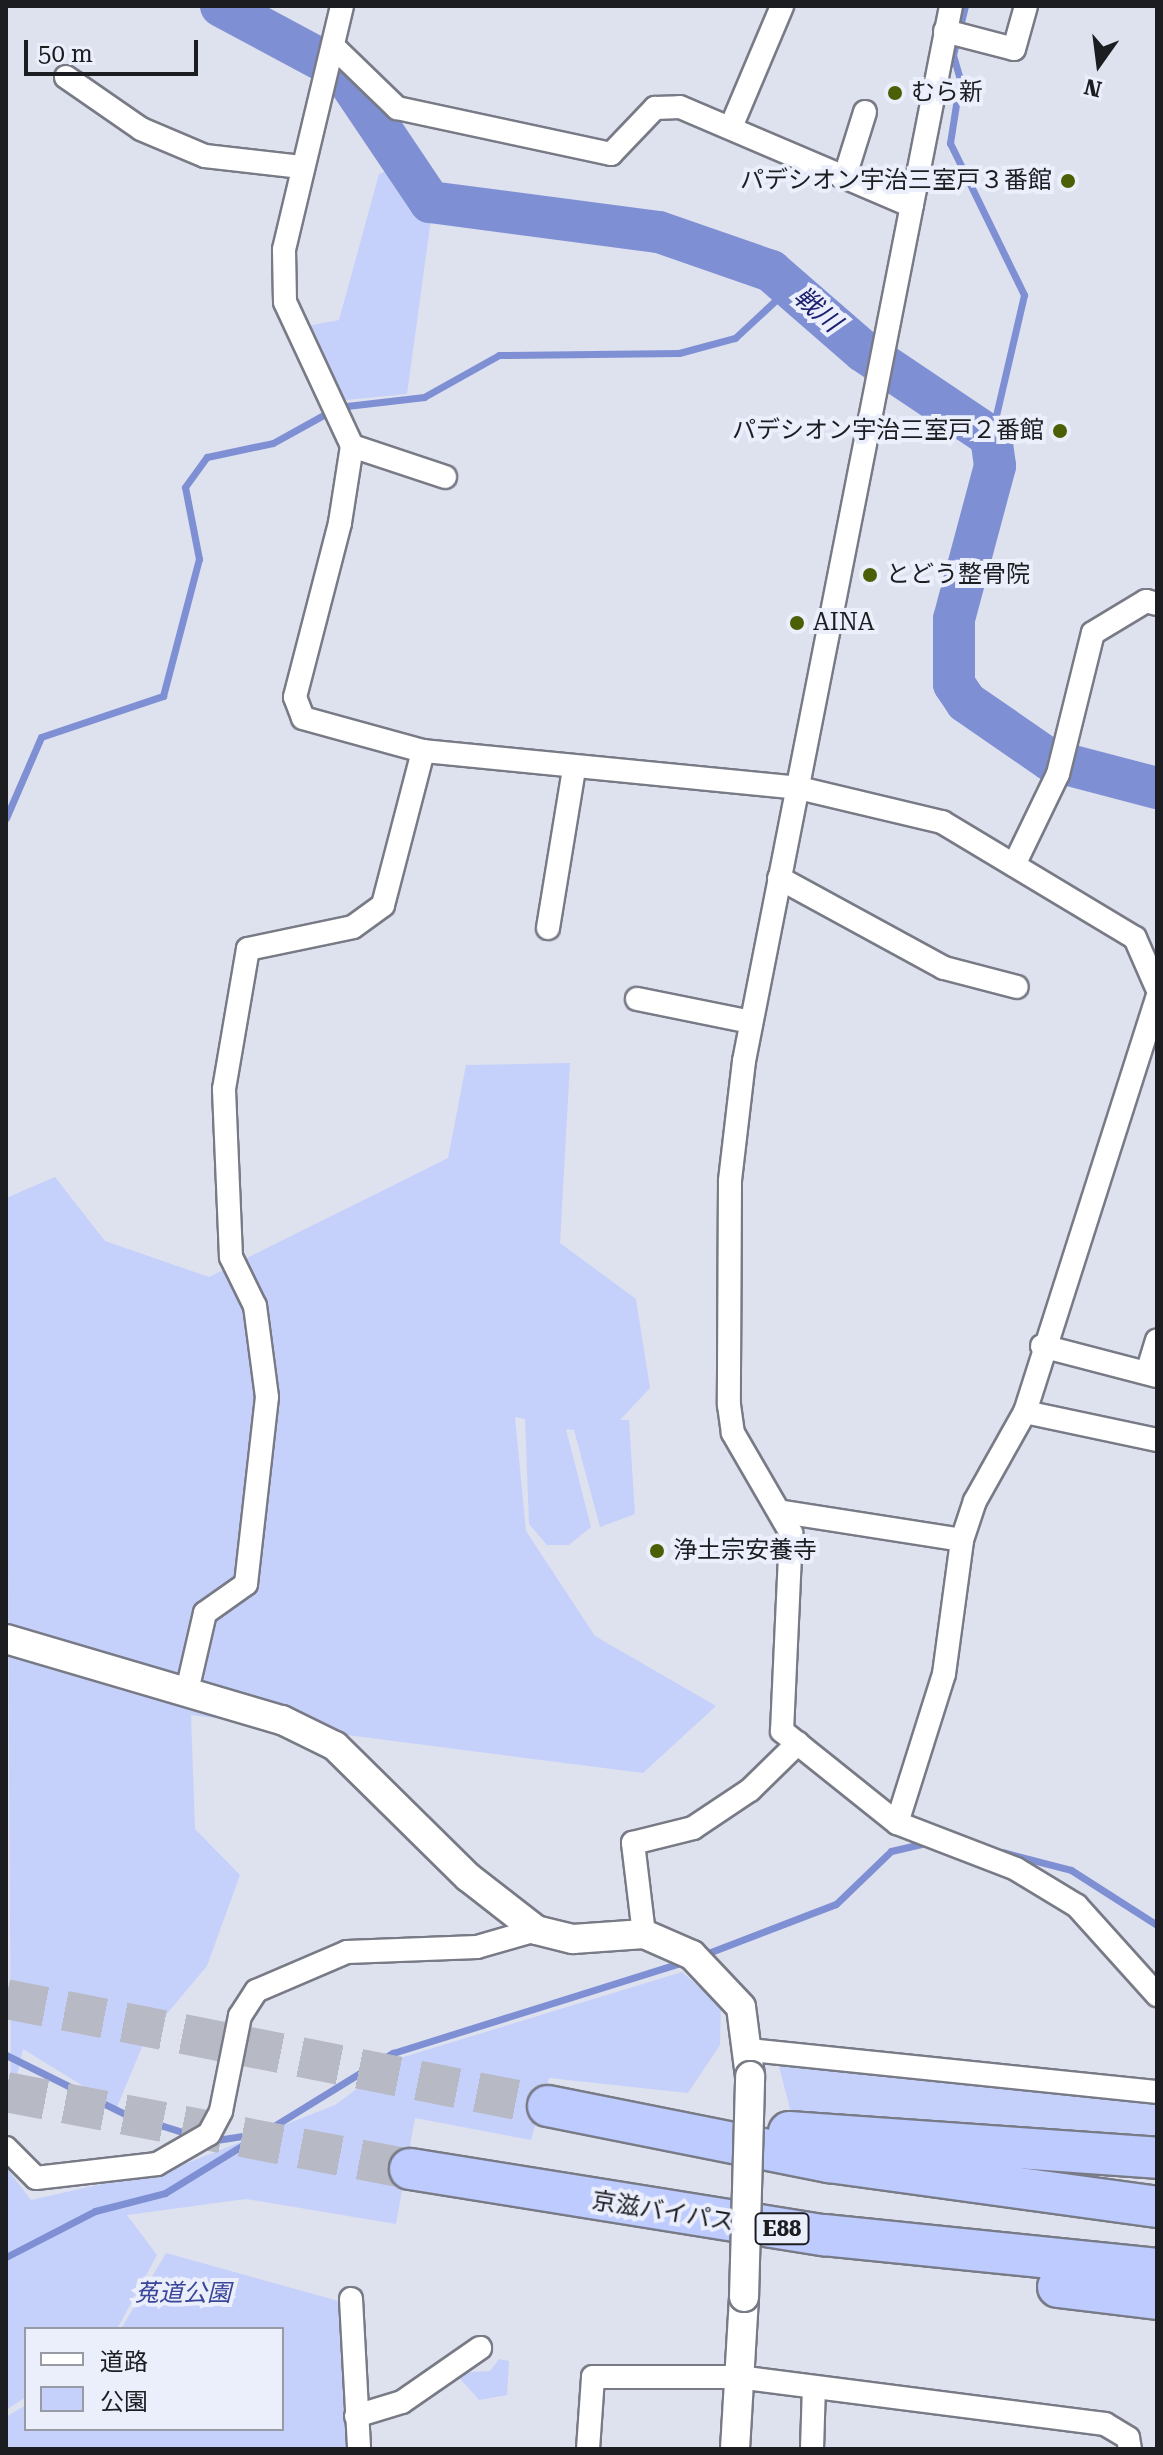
<!DOCTYPE html>
<meta charset="utf-8">
<style>
body{margin:0}
#map{position:relative;width:1163px;height:2455px;overflow:hidden;background:#dee1ee;font-family:"Roboto Serif","Noto Sans JP",serif}
div>[style]{position:absolute}
.green>*{inset:0;background:#c6d1fb}
.stream>*{height:7px;margin:-3.5px;padding:0 3.5px;transform-origin:3.5px;border-radius:3.5px;background:#7e8fd4}
.river>*{height:42px;margin:-21px;padding:0 21px;transform-origin:21px;border-radius:21px;background:#7e8fd4}
.motorway-tunnel>*{height:40px;margin-top:-20px;transform-origin:0;background:repeating-linear-gradient(90deg,#b7bac5 0 40px,transparent 0 60px)}
.roads{filter:drop-shadow(2px 0 #787b86) drop-shadow(-2px 0 #787b86) drop-shadow(0 2px #787b86) drop-shadow(0 -2px #787b86)}
.minor>*{height:22px;margin:-11px;padding:0 11px;transform-origin:11px;border-radius:11px;background:#fff}
.tertiary>*{height:28px;margin:-14px;padding:0 14px;transform-origin:14px;border-radius:14px;background:#fff}
.motorway>*{height:40px;margin:-20px;padding:0 20px;transform-origin:20px;border-radius:20px;background:#bdcbff}
.bridges{filter:drop-shadow(2px 0 #787b86) drop-shadow(-2px 0 #787b86) drop-shadow(0 2px #787b86) drop-shadow(0 -2px #787b86)}
.tertiary-bridge>*{height:28px;margin:-14px;padding:0 14px;transform-origin:14px;border-radius:14px;background:#fff}
.dots>*{width:22px;height:22px;translate:-50% -50%;box-sizing:border-box;border:4px solid #ebeefb;border-radius:50%}
span{translate:-50% -50%;white-space:nowrap;text-align:center;line-height:1.15;-webkit-text-stroke:8px #ebeefb;paint-order:stroke}
.shield-label span{padding:2px 6px;background:#ebeefb;border:2px solid;border-radius:6px;-webkit-text-stroke-width:0}
.shield-label{font-size:22px;color:#1b1d21;font-weight:700}
.poi-label{font-size:24px;color:#1b1d21}
.left{translate:0 -50%;text-align:left}
.right{translate:-100% -50%;text-align:right}
.street-label{font-size:24px;color:#1b1d21}
.park-label{font-size:24px;color:#3a4699;font-style:italic}
.water-label{font-size:26px;color:#1d2070;font-style:italic}
.frame{position:absolute;inset:0;border:8px solid #1b1d21;pointer-events:none}
.legend{position:absolute;left:24px;top:2327px;width:260px;height:104px;box-sizing:border-box;background:#ebeefb;border:2px solid #989aa4;margin:0;padding:10px 14px;list-style:none;font-size:24px;color:#1b1d21}
.legend li{display:flex;align-items:center;gap:16px;height:40px}
.legend b{width:40px;border:2px solid #989aa4}
.north{position:absolute;left:1059px;top:24px;width:80px;height:80px;-webkit-text-stroke:6px #ebeefb;paint-order:stroke;rotate:194deg;font-size:22px;font-weight:700;line-height:32px;text-align:center;color:#1b1d21}
.north::after{content:'';display:block;margin:auto;width:28px;height:36px;background:#1b1d21;clip-path:polygon(50% 0,100% 100%,50% 72%,0 100%)}
.scale{position:absolute;left:24px;top:40px;width:174px;height:36px;box-sizing:border-box;border:4px solid #1b1d21;border-top:0;padding-left:10px;font-size:24px;line-height:28px;white-space:nowrap;color:#1b1d21;-webkit-text-stroke:6px #ebeefb;paint-order:stroke}
</style>
<div id="map">
<div class="green">
<div style="clip-path:polygon(396px 167px,432px 212px,407px 394px,336px 401px,302px 327px,339px 320px,379px 174px)"></div>
<div style="clip-path:polygon(570px 1063px,560px 1243px,636px 1299px,650px 1388px,620px 1420px,629px 1420px,635px 1514px,600px 1527px,574px 1430px,566px 1429px,591px 1527px,569px 1545px,547px 1545px,529px 1524px,525px 1419px,515px 1417px,526px 1531px,595px 1636px,716px 1706px,643px 1773px,191px 1715px,195px 1829px,240px 1875px,207px 1966px,145px 2040px,117px 2107px,23px 2049px,11px 2102px,6px 1198px,55px 1177px,105px 1241px,209px 1277px,448px 1158px,466px 1065px)"></div>
<div style="clip-path:polygon(682px 1972px,721px 2006px,720px 2045px,688px 2093px,549px 2078px,531px 2140px,415px 2118px,396px 2224px,246px 2199px,127px 2215px,157px 2255px,117px 2329px,26px 2329px,26px 2397px,6px 2410px,6px 2167px,31px 2200px,177px 2167px,335px 2105px,397px 2059px)"></div>
<div style="clip-path:polygon(778px 2062px,1157px 2101px,1157px 2152px,793px 2121px)"></div>
<div style="clip-path:polygon(166px 2253px,342px 2302px,346px 2449px,6px 2449px,6px 2417px,26px 2405px,26px 2429px,282px 2429px,282px 2329px,121px 2329px)"></div>
<div style="clip-path:polygon(499px 2359px,509px 2361px,507px 2395px,479px 2400px,455px 2373px,490px 2371px)"></div>
</div>
<div class="stream">
<div style="left:965px;top:6px;width:50px;rotate:103.8deg"></div>
<div style="left:953px;top:55px;width:25px;rotate:74deg"></div>
<div style="left:960px;top:79px;width:65px;rotate:98.9deg"></div>
<div style="left:950px;top:143px;width:169px;rotate:64deg"></div>
<div style="left:1024px;top:295px;width:146px;rotate:103.1deg"></div>
<div style="left:6px;top:818px;width:88px;rotate:-66.6deg"></div>
<div style="left:41px;top:737px;width:129px;rotate:-18.6deg"></div>
<div style="left:163px;top:696px;width:142px;rotate:-75.3deg"></div>
<div style="left:199px;top:559px;width:73px;rotate:-101deg"></div>
<div style="left:185px;top:487px;width:37px;rotate:-54deg"></div>
<div style="left:207px;top:457px;width:67px;rotate:-12deg"></div>
<div style="left:273px;top:443px;width:74px;rotate:-29deg"></div>
<div style="left:338px;top:407px;width:87px;rotate:-6.6deg"></div>
<div style="left:424px;top:397px;width:86px;rotate:-29.2deg"></div>
<div style="left:499px;top:355px;width:180px;rotate:-0.6deg"></div>
<div style="left:679px;top:353px;width:58px;rotate:-15deg"></div>
<div style="left:735px;top:338px;width:76px;rotate:-42.9deg"></div>
<div style="left:1002px;top:1852px;width:71px;rotate:14.6deg"></div>
<div style="left:1071px;top:1870px;width:102px;rotate:32.6deg"></div>
<div style="left:703px;top:1955px;width:142px;rotate:-21deg"></div>
<div style="left:836px;top:1904px;width:76px;rotate:-43.9deg"></div>
<div style="left:891px;top:1851px;width:40px;rotate:-13deg"></div>
<div style="left:6px;top:2055px;width:133px;rotate:26.4deg"></div>
<div style="left:125px;top:2114px;width:73px;rotate:17.4deg"></div>
<div style="left:210px;top:2141px;width:60px;rotate:-8.7deg"></div>
<div style="left:6px;top:2257px;width:100px;rotate:-27.3deg"></div>
<div style="left:95px;top:2211px;width:72px;rotate:-14.4deg"></div>
<div style="left:165px;top:2193px;width:268px;rotate:-31.6deg"></div>
<div style="left:393px;top:2053px;width:304px;rotate:-17.4deg"></div>
</div>
<div class="river">
<div style="left:221px;top:6px;width:137px;rotate:28.2deg"></div>
<div style="left:342px;top:71px;width:158px;rotate:56.1deg"></div>
<div style="left:430px;top:202px;width:231px;rotate:7.5deg"></div>
<div style="left:659px;top:232px;width:119px;rotate:19.2deg"></div>
<div style="left:771px;top:271px;width:122px;rotate:41deg"></div>
<div style="left:863px;top:351px;width:154px;rotate:33.9deg"></div>
<div style="left:991px;top:437px;width:29px;rotate:82deg"></div>
<div style="left:995px;top:466px;width:158px;rotate:105deg"></div>
<div style="left:954px;top:619px;width:65px;rotate:90deg"></div>
<div style="left:954px;top:684px;width:22px;rotate:56deg"></div>
<div style="left:966px;top:702px;width:102px;rotate:34.6deg"></div>
<div style="left:1050px;top:760px;width:111px;rotate:14.7deg"></div>
</div>
<div class="motorway-tunnel">
<div style="left:6px;top:1999px;width:552px;rotate:11.17deg"></div>
<div style="left:6px;top:2092px;width:411px;rotate:10.8deg"></div>
</div>
<div class="roads">
<div class="minor">
<div style="left:342px;top:6px;width:251px;rotate:103.4deg"></div>
<div style="left:284px;top:250px;width:52px;rotate:88.9deg"></div>
<div style="left:285px;top:302px;width:159px;rotate:65deg"></div>
<div style="left:352px;top:446px;width:78px;rotate:98.9deg"></div>
<div style="left:340px;top:523px;width:180px;rotate:104.5deg"></div>
<div style="left:295px;top:697px;width:22px;rotate:69deg"></div>
<div style="left:303px;top:718px;width:124px;rotate:15.4deg"></div>
<div style="left:423px;top:751px;width:378px;rotate:5.6deg"></div>
<div style="left:799px;top:788px;width:147px;rotate:13.4deg"></div>
<div style="left:942px;top:822px;width:225px;rotate:31deg"></div>
<div style="left:1135px;top:938px;width:55px;rotate:66.3deg"></div>
<div style="left:951px;top:6px;width:1075px;rotate:101.1deg"></div>
<div style="left:744px;top:1061px;width:121px;rotate:96.7deg"></div>
<div style="left:730px;top:1181px;width:224px;rotate:90.3deg"></div>
<div style="left:729px;top:1405px;width:28px;rotate:82deg"></div>
<div style="left:733px;top:1433px;width:116px;rotate:59.9deg"></div>
<div style="left:791px;top:1533px;width:198px;rotate:92.6deg"></div>
<div style="left:782px;top:1731px;width:147px;rotate:38.7deg"></div>
<div style="left:897px;top:1823px;width:128px;rotate:21.1deg"></div>
<div style="left:1016px;top:1869px;width:71px;rotate:31.2deg"></div>
<div style="left:1077px;top:1906px;width:120px;rotate:48deg"></div>
<div style="left:945px;top:31px;width:71px;rotate:14.6deg"></div>
<div style="left:1014px;top:49px;width:45px;rotate:-74.4deg"></div>
<div style="left:334px;top:47px;width:88px;rotate:44.1deg"></div>
<div style="left:397px;top:108px;width:219px;rotate:12.1deg"></div>
<div style="left:611px;top:154px;width:64px;rotate:-46.3deg"></div>
<div style="left:655px;top:108px;width:25px;rotate:-2deg"></div>
<div style="left:680px;top:107px;width:252px;rotate:23.1deg"></div>
<div style="left:66px;top:77px;width:91px;rotate:34.7deg"></div>
<div style="left:141px;top:129px;width:69px;rotate:22.9deg"></div>
<div style="left:205px;top:156px;width:97px;rotate:6.5deg"></div>
<div style="left:731px;top:127px;width:131px;rotate:-67.1deg"></div>
<div style="left:845px;top:176px;width:67px;rotate:-72.6deg"></div>
<div style="left:352px;top:446px;width:98px;rotate:18.4deg"></div>
<div style="left:1014px;top:865px;width:101px;rotate:-64.2deg"></div>
<div style="left:1058px;top:774px;width:145px;rotate:-76.1deg"></div>
<div style="left:1093px;top:633px;width:62px;rotate:-31.1deg"></div>
<div style="left:1146px;top:601px;width:11px;rotate:15deg"></div>
<div style="left:779px;top:878px;width:188px;rotate:28.6deg"></div>
<div style="left:944px;top:968px;width:75px;rotate:14.6deg"></div>
<div style="left:548px;top:928px;width:160px;rotate:-80.7deg"></div>
<div style="left:637px;top:999px;width:116px;rotate:11.4deg"></div>
<div style="left:1042px;top:1346px;width:119px;rotate:14.6deg"></div>
<div style="left:1147px;top:1373px;width:34px;rotate:-73deg"></div>
<div style="left:1025px;top:1412px;width:135px;rotate:12deg"></div>
<div style="left:784px;top:1512px;width:180px;rotate:8.9deg"></div>
<div style="left:187px;top:1691px;width:80px;rotate:-77deg"></div>
<div style="left:205px;top:1613px;width:50px;rotate:-35.3deg"></div>
<div style="left:246px;top:1584px;width:188px;rotate:-83.6deg"></div>
<div style="left:267px;top:1397px;width:92px;rotate:-97.5deg"></div>
<div style="left:255px;top:1306px;width:55px;rotate:-116.1deg"></div>
<div style="left:231px;top:1257px;width:168px;rotate:-92.4deg"></div>
<div style="left:224px;top:1089px;width:142px;rotate:-80.3deg"></div>
<div style="left:248px;top:949px;width:107px;rotate:-11.8deg"></div>
<div style="left:353px;top:927px;width:37px;rotate:-36deg"></div>
<div style="left:383px;top:905px;width:159px;rotate:-75.4deg"></div>
<div style="left:897px;top:1823px;width:156px;rotate:-72.5deg"></div>
<div style="left:944px;top:1674px;width:135px;rotate:-82.3deg"></div>
<div style="left:962px;top:1540px;width:41px;rotate:-71.6deg"></div>
<div style="left:975px;top:1501px;width:102px;rotate:-60.7deg"></div>
<div style="left:1025px;top:1412px;width:435px;rotate:-72.3deg"></div>
<div style="left:644px;top:1934px;width:92px;rotate:-96.9deg"></div>
<div style="left:633px;top:1843px;width:62px;rotate:-14deg"></div>
<div style="left:693px;top:1828px;width:69px;rotate:-33.7deg"></div>
<div style="left:750px;top:1790px;width:67px;rotate:-44.4deg"></div>
<div style="left:750px;top:2050px;width:409px;rotate:5.9deg"></div>
<div style="left:6px;top:2148px;width:42px;rotate:45deg"></div>
<div style="left:36px;top:2178px;width:122px;rotate:-6.6deg"></div>
<div style="left:157px;top:2164px;width:60px;rotate:-30deg"></div>
<div style="left:209px;top:2134px;width:26px;rotate:-62deg"></div>
<div style="left:221px;top:2111px;width:97px;rotate:-78.7deg"></div>
<div style="left:240px;top:2016px;width:30px;rotate:-57deg"></div>
<div style="left:256px;top:1991px;width:99px;rotate:-23.2deg"></div>
<div style="left:347px;top:1952px;width:130px;rotate:-2.2deg"></div>
<div style="left:477px;top:1947px;width:61px;rotate:-16.1deg"></div>
<div style="left:351px;top:2299px;width:150px;rotate:86.9deg"></div>
<div style="left:356px;top:2416px;width:48px;rotate:-16.9deg"></div>
<div style="left:402px;top:2402px;width:95px;rotate:-34.7deg"></div>
<div style="left:588px;top:2449px;width:72px;rotate:-86deg"></div>
<div style="left:593px;top:2377px;width:145px"></div>
<div style="left:738px;top:2377px;width:370px;rotate:7.3deg"></div>
<div style="left:1105px;top:2424px;width:27px;rotate:31deg"></div>
<div style="left:1128px;top:2438px;width:11px;rotate:80deg"></div>
<div style="left:812px;top:2449px;width:62px;rotate:-88.2deg"></div>
</div>
<div class="tertiary">
<div style="left:6px;top:1639px;width:288px;rotate:16.4deg"></div>
<div style="left:282px;top:1720px;width:59px;rotate:26.1deg"></div>
<div style="left:335px;top:1746px;width:187px;rotate:44.6deg"></div>
<div style="left:468px;top:1877px;width:86px;rotate:37.9deg"></div>
<div style="left:536px;top:1930px;width:38px;rotate:14deg"></div>
<div style="left:573px;top:1939px;width:71px;rotate:-4deg"></div>
<div style="left:644px;top:1934px;width:52px;rotate:23.6deg"></div>
<div style="left:692px;top:1955px;width:71px;rotate:46.7deg"></div>
<div style="left:741px;top:2007px;width:70px;rotate:82.6deg"></div>
<div style="left:735px;top:2449px;width:152px;rotate:-86.6deg"></div>
</div>
<div class="motorway">
<div style="left:548px;top:2106px;width:287px;rotate:11.3deg"></div>
<div style="left:829px;top:2162px;width:331px;rotate:7.8deg"></div>
<div style="left:789px;top:2132px;width:369px;rotate:4deg"></div>
<div style="left:410px;top:2169px;width:419px;rotate:9.1deg"></div>
<div style="left:824px;top:2235px;width:335px;rotate:5.8deg"></div>
<div style="left:1058px;top:2287px;width:100px;rotate:6.9deg"></div>
</div>
</div>
<div class="bridges">
<div class="tertiary-bridge">
<div style="left:744px;top:2297px;width:221px;rotate:-88.4deg"></div>
</div>
</div>
<div class="dots">
<div style="left:895px;top:93px;background:#4b5f06"></div>
<div style="left:1068px;top:181px;background:#4b5f06"></div>
<div style="left:1060px;top:431px;background:#4b5f06"></div>
<div style="left:870px;top:575px;background:#4b5f06"></div>
<div style="left:797px;top:623px;background:#4b5f06"></div>
<div style="left:657px;top:1551px;background:#4b5f06"></div>
</div>
<div class="shield-label">
<span style="left:782px;top:2229px">E88</span>
</div>
<div class="poi-label">
<span class="left" style="left:911px;top:93px">むら新</span>
<span class="right" style="left:1052px;top:181px">パデシオン宇治三室戸３番館</span>
<span class="right" style="left:1044px;top:431px">パデシオン宇治三室戸２番館</span>
<span class="left" style="left:886px;top:575px">とどう整骨院</span>
<span class="left" style="left:813px;top:623px">AINA</span>
<span class="left" style="left:673px;top:1551px">浄土宗安養寺</span>
</div>
<div class="street-label">
<span style="left:663px;top:2212px;rotate:9deg">京滋バイパス</span>
</div>
<div class="park-label">
<span style="left:183px;top:2294px">菟道公園</span>
</div>
<div class="water-label">
<span style="left:817px;top:310px;rotate:41deg">戦川</span>
</div>
<div class="frame"></div>
<ul class="legend">
<li><b style="height:10px;background:#fff"></b>道路</li>
<li><b style="height:22px;background:#c6d1fb"></b>公園</li>
</ul>
<div class="north">N</div>
<div class="scale">50 m</div>
</div>
